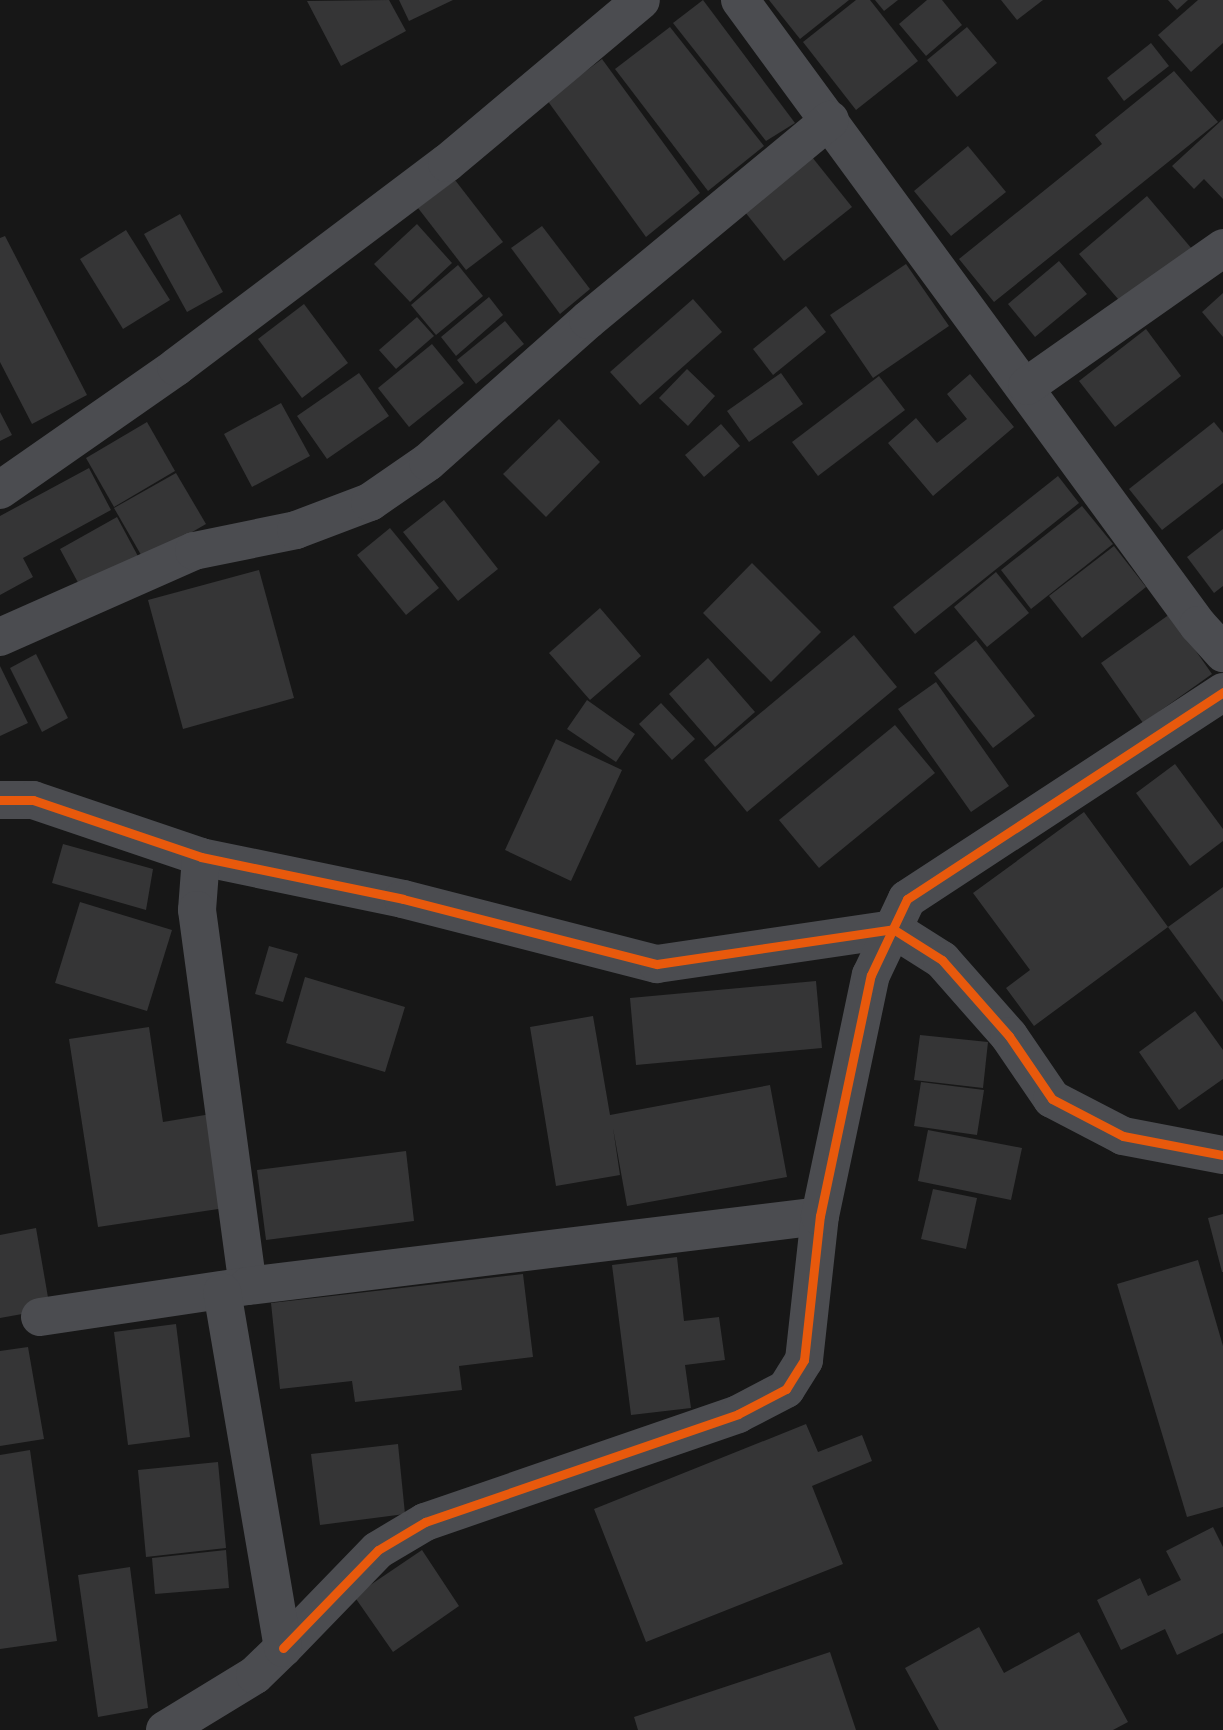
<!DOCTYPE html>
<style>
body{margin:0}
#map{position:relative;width:1223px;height:1730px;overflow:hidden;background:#171717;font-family:"Asap Condensed",sans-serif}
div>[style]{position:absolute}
.building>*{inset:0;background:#353536}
.street>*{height:38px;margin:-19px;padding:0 19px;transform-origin:19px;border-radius:19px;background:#4b4c50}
.cycleway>*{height:9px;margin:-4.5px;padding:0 4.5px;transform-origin:4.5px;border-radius:4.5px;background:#e8590c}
span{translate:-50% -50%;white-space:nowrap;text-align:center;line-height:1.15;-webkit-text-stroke:6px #111113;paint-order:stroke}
</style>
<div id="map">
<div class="building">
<div style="clip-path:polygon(389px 0,406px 31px,341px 66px,307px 1px)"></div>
<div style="clip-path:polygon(399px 0,453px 0,409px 21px)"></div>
<div style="clip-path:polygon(703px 0,795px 123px,766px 141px,673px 23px)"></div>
<div style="clip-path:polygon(769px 0,849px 0,800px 39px)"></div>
<div style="clip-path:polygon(856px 0,870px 0,918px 61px,856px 110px,803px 42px)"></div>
<div style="clip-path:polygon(875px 0,898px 0,884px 11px)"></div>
<div style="clip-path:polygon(927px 0,942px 0,962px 25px,926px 56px,899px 24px)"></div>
<div style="clip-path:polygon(1001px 0,1043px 0,1017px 20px)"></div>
<div style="clip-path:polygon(1168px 0,1188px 0,1177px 10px)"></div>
<div style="clip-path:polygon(1198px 0,1223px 0,1223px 43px,1191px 72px,1158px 35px)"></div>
<div style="clip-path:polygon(670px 27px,764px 146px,708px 191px,615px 69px)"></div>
<div style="clip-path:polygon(967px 27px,997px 63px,957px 97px,927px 60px)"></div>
<div style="clip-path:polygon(1151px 43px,1169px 66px,1124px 101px,1107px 78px)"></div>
<div style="clip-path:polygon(602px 59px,700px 193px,646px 237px,547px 100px)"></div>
<div style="clip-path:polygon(1174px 71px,1218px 122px,994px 302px,959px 259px,1102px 144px,1095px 135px)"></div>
<div style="clip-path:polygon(1223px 119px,1223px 199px,1204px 179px,1194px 189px,1172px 166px)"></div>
<div style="clip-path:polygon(968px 146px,1006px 192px,951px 236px,914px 191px)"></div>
<div style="clip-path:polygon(812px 157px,852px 207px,784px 261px,745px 212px)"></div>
<div style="clip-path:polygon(455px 180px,503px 242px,466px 270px,418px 208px)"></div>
<div style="clip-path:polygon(1147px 196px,1192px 249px,1125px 307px,1079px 254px)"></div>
<div style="clip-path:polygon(180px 214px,223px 292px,187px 312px,144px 234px)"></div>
<div style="clip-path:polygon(417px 224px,452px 263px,410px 302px,374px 264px)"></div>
<div style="clip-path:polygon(542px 226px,590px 289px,560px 314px,511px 248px)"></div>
<div style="clip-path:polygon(126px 230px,170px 300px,123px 329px,80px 259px)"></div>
<div style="clip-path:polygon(5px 236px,87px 395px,32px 424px,0 362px,0 238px)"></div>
<div style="clip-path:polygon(1059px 261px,1087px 294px,1035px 337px,1008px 304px)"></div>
<div style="clip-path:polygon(906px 264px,949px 326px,873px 378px,830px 315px)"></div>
<div style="clip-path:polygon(458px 265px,483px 296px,436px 335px,411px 305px)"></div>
<div style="clip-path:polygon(1223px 293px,1223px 337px,1202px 312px)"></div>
<div style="clip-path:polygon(489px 297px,503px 315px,456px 356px,441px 337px)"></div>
<div style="clip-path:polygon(693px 299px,722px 332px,640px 405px,610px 372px)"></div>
<div style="clip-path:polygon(304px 304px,348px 363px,302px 398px,258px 339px)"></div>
<div style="clip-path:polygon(806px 306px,826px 332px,773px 375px,753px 349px)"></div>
<div style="clip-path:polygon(417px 317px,434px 336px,396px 369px,379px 350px)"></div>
<div style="clip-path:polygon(505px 321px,524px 344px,476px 384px,457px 360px)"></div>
<div style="clip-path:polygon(1146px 329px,1181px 376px,1115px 427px,1079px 381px)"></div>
<div style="clip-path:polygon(432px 344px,464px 383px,409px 427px,378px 388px)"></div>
<div style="clip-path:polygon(687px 369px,715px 396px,688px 426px,659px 398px)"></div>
<div style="clip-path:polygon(359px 373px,389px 416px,327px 459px,297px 416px)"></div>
<div style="clip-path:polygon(781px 373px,803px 404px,749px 442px,727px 411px)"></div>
<div style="clip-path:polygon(970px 374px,1014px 427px,933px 496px,888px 443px,916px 418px,937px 443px,967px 419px,947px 394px)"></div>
<div style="clip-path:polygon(879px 376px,905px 410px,818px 476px,792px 442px)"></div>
<div style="clip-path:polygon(281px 403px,310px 456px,252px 487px,224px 434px)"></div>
<div style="clip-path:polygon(0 412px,12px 435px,0 441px)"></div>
<div style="clip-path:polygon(559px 419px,600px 462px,546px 517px,503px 474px)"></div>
<div style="clip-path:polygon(147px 422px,175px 471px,114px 507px,86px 458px)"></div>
<div style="clip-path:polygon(1214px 422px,1223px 433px,1223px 483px,1162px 530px,1129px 489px)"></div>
<div style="clip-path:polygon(721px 424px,740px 446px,704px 477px,685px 455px)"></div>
<div style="clip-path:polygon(89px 468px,111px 510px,23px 558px,33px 577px,0 595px,0 516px)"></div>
<div style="clip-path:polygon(176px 473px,206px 524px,144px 560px,114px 508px)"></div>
<div style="clip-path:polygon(1058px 476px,1079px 503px,915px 634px,893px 607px)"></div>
<div style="clip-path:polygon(444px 500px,498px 569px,458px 601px,403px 532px)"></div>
<div style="clip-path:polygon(1082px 506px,1113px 544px,1031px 609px,1001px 570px)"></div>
<div style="clip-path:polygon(117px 517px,140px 560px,82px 590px,60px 549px)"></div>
<div style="clip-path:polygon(390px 528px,439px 588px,406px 615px,357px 555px)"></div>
<div style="clip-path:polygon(1223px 529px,1223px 586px,1214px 593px,1187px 557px)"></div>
<div style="clip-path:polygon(1114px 546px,1146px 587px,1082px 638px,1049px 596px)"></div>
<div style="clip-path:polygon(752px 563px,821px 632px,771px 682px,703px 613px)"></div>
<div style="clip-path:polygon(259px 570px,294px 698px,183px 729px,148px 600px)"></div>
<div style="clip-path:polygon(996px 572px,1029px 613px,987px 647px,954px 607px)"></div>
<div style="clip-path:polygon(600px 608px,641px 656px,590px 700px,549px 653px)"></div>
<div style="clip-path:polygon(1170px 614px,1212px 674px,1143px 723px,1101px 663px)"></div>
<div style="clip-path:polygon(854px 635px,897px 687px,747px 812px,704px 760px)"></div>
<div style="clip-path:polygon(976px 640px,1035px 716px,993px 748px,934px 673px)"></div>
<div style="clip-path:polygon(36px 654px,68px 718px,42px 732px,10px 668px)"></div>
<div style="clip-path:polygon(708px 658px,755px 712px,715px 747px,669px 694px)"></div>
<div style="clip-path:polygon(0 666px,28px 723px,0 736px)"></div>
<div style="clip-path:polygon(936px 682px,1009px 786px,971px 812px,898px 709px)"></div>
<div style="clip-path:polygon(587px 700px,635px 734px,616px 762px,567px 729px)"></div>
<div style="clip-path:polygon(661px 703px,695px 739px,672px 760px,639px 724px)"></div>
<div style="clip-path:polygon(895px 725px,935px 773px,819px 868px,779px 820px)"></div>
<div style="clip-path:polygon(556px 739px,622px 770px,571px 881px,505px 850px)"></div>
<div style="clip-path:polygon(1175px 764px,1223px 829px,1223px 841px,1190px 866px,1136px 793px)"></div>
<div style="clip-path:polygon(1084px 812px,1168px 927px,1034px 1026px,1006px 988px,1030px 970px,973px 893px)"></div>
<div style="clip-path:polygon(63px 844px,153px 869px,146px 910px,52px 883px)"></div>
<div style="clip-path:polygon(1223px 887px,1223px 1002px,1168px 927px)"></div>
<div style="clip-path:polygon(80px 902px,172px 930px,147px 1011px,55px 983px)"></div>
<div style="clip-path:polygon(269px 946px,298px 954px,283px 1002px,255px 994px)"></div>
<div style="clip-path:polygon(305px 977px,405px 1007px,385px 1072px,286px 1043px)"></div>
<div style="clip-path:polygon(816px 981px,822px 1048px,636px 1065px,630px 998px)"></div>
<div style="clip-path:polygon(1195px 1011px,1223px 1050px,1223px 1079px,1179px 1110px,1139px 1052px)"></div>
<div style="clip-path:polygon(593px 1016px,610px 1115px,770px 1085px,787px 1177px,627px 1206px,613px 1128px,620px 1175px,556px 1186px,530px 1027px)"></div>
<div style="clip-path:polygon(149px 1027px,163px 1122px,211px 1114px,225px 1208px,98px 1227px,69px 1039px)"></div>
<div style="clip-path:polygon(920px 1035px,988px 1042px,983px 1088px,914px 1080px)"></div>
<div style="clip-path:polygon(921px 1082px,984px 1090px,977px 1135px,914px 1126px)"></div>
<div style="clip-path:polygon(928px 1130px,1022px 1148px,1011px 1200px,918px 1181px)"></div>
<div style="clip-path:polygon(406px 1151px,414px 1221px,266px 1240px,257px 1170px)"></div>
<div style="clip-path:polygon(933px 1189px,977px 1198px,966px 1249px,921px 1239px)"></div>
<div style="clip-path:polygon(1223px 1214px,1223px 1272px,1222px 1272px,1208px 1218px)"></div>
<div style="clip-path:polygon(36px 1228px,50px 1309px,0 1318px,0 1235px)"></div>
<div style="clip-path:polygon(677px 1257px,684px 1321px,719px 1317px,725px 1360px,685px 1365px,691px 1408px,631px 1415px,612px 1265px)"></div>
<div style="clip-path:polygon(1198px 1260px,1223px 1346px,1223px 1507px,1187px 1517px,1117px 1284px)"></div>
<div style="clip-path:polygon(523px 1274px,533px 1357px,459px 1366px,462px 1390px,355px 1402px,352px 1381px,280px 1389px,271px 1303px)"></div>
<div style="clip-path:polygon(176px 1324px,190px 1437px,128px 1445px,114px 1332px)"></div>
<div style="clip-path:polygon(28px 1347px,44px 1439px,0 1446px,0 1351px)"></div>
<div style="clip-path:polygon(806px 1424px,818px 1452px,862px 1435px,872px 1461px,812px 1486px,843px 1564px,646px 1642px,594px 1509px)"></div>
<div style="clip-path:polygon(398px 1444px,405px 1514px,320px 1525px,311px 1454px)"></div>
<div style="clip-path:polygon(30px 1450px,57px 1641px,0 1649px,0 1455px)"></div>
<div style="clip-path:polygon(218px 1462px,226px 1548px,146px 1557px,138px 1470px)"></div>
<div style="clip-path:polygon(1213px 1527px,1223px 1547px,1223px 1633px,1177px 1655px,1165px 1629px,1121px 1650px,1097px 1600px,1140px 1578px,1148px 1596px,1181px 1580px,1166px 1551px)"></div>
<div style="clip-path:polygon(226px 1550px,229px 1588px,155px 1594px,152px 1558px)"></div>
<div style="clip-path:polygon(422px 1550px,459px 1606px,393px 1652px,354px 1596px)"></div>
<div style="clip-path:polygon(130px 1567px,148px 1708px,98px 1717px,78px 1575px)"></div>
<div style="clip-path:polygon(979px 1627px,1004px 1673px,1079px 1632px,1128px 1722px,1113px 1730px,939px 1730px,905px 1668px)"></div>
<div style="clip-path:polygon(830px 1652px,856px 1730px,638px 1730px,634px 1717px)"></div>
</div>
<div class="street">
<div style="left:740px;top:0;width:775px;rotate:53.77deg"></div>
<div style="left:1198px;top:625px;width:38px;rotate:48deg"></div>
<div style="left:1027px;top:386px;width:240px;rotate:-35.1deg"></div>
<div style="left:0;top:490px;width:215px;rotate:-34.9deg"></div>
<div style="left:176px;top:367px;width:339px;rotate:-37deg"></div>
<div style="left:447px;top:163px;width:253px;rotate:-40deg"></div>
<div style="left:0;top:637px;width:212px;rotate:-23.9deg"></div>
<div style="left:194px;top:551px;width:104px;rotate:-11.6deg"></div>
<div style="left:296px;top:530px;width:79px;rotate:-20.7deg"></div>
<div style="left:370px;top:502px;width:70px;rotate:-34.6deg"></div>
<div style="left:428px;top:462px;width:214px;rotate:-41.6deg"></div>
<div style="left:588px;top:320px;width:314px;rotate:-39.6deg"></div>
<div style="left:0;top:800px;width:33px"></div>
<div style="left:33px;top:800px;width:177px;rotate:18.7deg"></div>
<div style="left:201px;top:857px;width:206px;rotate:11.7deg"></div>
<div style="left:403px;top:899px;width:262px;rotate:14.4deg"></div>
<div style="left:657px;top:964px;width:239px;rotate:-8.4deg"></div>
<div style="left:893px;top:929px;width:58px;rotate:32.3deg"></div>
<div style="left:942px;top:960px;width:101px;rotate:48.6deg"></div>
<div style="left:1009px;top:1036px;width:76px;rotate:55.7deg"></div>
<div style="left:1052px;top:1099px;width:80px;rotate:27.5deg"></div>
<div style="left:1123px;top:1136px;width:102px;rotate:10.8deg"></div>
<div style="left:201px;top:857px;width:53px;rotate:94.3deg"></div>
<div style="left:197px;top:910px;width:379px;rotate:82.3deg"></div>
<div style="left:40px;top:1317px;width:210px;rotate:-8.5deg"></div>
<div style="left:248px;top:1286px;width:576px;rotate:-6.98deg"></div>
<div style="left:283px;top:1648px;width:136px;rotate:-45.9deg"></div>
<div style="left:378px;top:1550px;width:55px;rotate:-30.8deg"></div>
<div style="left:425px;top:1522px;width:331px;rotate:-19deg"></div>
<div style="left:738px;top:1414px;width:54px;rotate:-27.5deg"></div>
<div style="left:786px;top:1389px;width:34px;rotate:-58deg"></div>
<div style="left:804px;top:1360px;width:145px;rotate:-83.7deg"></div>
<div style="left:820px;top:1216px;width:246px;rotate:-78.1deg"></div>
<div style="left:871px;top:975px;width:84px;rotate:-64.7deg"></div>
<div style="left:907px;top:899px;width:378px;rotate:-33.2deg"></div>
<div style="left:165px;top:1730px;width:105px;rotate:-31.4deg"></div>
<div style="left:255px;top:1675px;width:39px;rotate:-44deg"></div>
<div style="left:283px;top:1648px;width:361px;rotate:-99.7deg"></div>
</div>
<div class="cycleway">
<div style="left:0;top:800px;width:33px"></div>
<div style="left:33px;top:800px;width:177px;rotate:18.7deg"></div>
<div style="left:201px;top:857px;width:206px;rotate:11.7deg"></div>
<div style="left:403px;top:899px;width:262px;rotate:14.4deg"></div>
<div style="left:657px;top:964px;width:239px;rotate:-8.4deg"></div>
<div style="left:893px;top:929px;width:58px;rotate:32.3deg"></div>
<div style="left:942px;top:960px;width:101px;rotate:48.6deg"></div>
<div style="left:1009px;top:1036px;width:76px;rotate:55.7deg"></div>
<div style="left:1052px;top:1099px;width:80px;rotate:27.5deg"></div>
<div style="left:1123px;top:1136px;width:102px;rotate:10.8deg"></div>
<div style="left:283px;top:1648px;width:136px;rotate:-45.9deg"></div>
<div style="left:378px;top:1550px;width:55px;rotate:-30.8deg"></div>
<div style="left:425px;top:1522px;width:331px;rotate:-19deg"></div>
<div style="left:738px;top:1414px;width:54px;rotate:-27.5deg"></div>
<div style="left:786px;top:1389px;width:34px;rotate:-58deg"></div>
<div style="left:804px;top:1360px;width:145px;rotate:-83.7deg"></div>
<div style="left:820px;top:1216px;width:246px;rotate:-78.1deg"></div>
<div style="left:871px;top:975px;width:84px;rotate:-64.7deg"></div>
<div style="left:907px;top:899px;width:378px;rotate:-33.2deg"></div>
</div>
</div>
